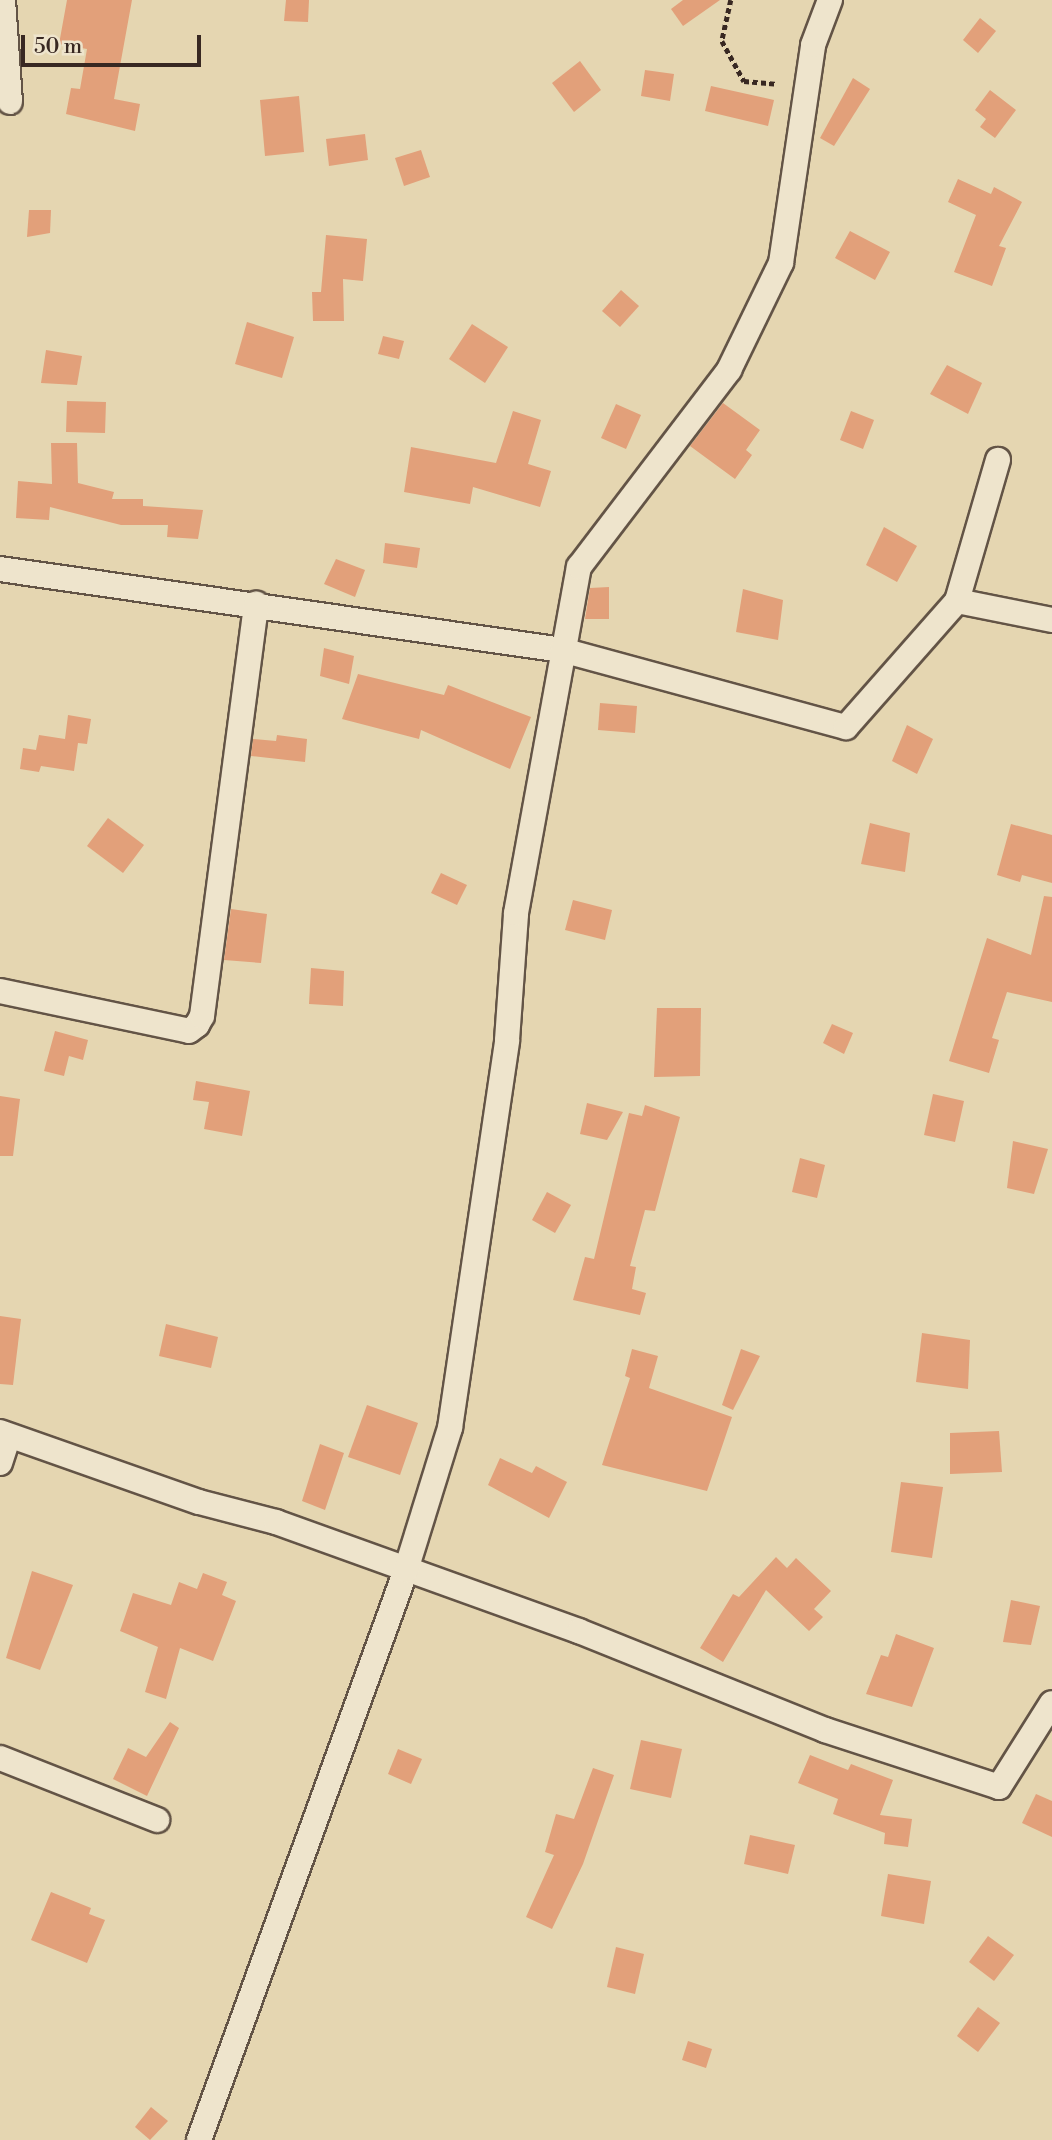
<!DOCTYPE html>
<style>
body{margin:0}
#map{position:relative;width:1052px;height:2140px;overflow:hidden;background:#e5d6b1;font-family:"Libre Bodoni",serif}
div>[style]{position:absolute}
.building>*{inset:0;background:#e2a07a}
.path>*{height:4.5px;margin-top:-2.25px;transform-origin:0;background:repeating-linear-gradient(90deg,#382822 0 5px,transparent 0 8.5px)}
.roads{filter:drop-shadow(2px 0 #635446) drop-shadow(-2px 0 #635446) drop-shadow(0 2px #635446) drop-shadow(0 -2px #635446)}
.street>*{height:24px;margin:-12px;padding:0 12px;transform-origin:12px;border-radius:12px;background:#eee4cc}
span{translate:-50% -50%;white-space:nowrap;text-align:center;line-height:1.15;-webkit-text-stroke:5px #eee4cc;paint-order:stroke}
.scale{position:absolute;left:21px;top:35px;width:180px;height:32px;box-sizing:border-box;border:4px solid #382822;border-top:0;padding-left:9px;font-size:21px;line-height:24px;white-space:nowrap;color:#382822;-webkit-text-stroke:5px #eee4cc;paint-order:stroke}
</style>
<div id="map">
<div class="building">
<div style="clip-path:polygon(67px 0,132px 0,114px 99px,140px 104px,135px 131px,66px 114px,71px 88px,80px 89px,87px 49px,59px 44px)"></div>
<div style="clip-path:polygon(286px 0,309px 0,308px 22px,284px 21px)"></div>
<div style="clip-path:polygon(683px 0,720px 0,683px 26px,671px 9px)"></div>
<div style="clip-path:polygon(980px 18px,996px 31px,978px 53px,963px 40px)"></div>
<div style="clip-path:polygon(580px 61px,601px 90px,574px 112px,552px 83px)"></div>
<div style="clip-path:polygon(645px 70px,674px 74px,670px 101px,641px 96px)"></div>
<div style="clip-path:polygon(853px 78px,870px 89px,834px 146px,820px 138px)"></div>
<div style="clip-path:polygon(711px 86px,774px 100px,768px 126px,705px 111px)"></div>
<div style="clip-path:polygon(990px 90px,1016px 110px,995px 138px,980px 127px,986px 119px,975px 110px)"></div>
<div style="clip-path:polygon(299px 96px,304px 152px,265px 156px,260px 100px)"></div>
<div style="clip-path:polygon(365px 134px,368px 160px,329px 166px,326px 139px)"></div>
<div style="clip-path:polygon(421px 150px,430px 177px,404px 186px,395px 158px)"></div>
<div style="clip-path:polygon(958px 179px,991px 194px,994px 187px,1022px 202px,999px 246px,1006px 248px,992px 286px,954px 272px,976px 215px,948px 202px)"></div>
<div style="clip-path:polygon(29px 210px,51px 210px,50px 233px,27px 237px)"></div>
<div style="clip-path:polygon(850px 231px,890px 252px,875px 280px,835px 258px)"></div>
<div style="clip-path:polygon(326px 235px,367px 239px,363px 281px,343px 279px,344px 321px,313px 321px,312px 292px,321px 292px)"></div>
<div style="clip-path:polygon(621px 290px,639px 306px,620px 327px,602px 311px)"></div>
<div style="clip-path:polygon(247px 322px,294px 337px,282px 378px,235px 364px)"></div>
<div style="clip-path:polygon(472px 324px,508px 347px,485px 383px,449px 359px)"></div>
<div style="clip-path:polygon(383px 336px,404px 341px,399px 359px,378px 354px)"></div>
<div style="clip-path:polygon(46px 350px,82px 356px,77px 385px,41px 383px)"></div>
<div style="clip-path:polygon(947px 365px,982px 383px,968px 414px,930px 394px)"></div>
<div style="clip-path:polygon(67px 401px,106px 402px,105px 433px,66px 432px)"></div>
<div style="clip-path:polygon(723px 403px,760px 430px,746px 450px,752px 455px,735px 479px,690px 446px)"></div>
<div style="clip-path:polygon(616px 404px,641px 415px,626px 449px,601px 438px)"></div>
<div style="clip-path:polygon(513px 411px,541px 420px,528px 464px,551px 471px,540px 507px,473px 487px,470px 504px,404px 492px,411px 447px,496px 463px)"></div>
<div style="clip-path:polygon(851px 411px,874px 420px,863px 449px,840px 440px)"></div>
<div style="clip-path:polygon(51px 443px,77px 443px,78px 483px,114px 492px,112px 499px,143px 499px,143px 506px,203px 510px,198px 539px,167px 537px,168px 525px,121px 525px,50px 507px,49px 520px,16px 518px,18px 481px,52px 484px)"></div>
<div style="clip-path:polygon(884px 527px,917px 546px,897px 582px,866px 565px)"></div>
<div style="clip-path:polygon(385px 543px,420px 548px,417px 568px,383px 563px)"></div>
<div style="clip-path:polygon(336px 559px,365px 570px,355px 597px,324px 584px)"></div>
<div style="clip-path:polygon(609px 587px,609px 619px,585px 619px,590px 588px)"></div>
<div style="clip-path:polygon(743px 589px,783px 600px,778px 640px,736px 632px)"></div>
<div style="clip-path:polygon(324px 648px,354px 656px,349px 684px,320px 676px)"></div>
<div style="clip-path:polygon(358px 674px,444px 695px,448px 685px,531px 717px,510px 769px,421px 730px,419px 739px,342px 719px)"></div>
<div style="clip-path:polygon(600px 703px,637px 706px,635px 733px,598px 730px)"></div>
<div style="clip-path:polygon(68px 715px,91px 719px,87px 744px,78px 743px,74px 771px,41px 766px,39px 772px,20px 769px,23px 748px,36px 750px,39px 735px,65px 739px)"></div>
<div style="clip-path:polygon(907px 725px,933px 739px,917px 774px,892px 761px)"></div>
<div style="clip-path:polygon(277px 735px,307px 739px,305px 762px,251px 756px,253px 739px,276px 741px)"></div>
<div style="clip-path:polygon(108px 818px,144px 845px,123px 873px,87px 846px)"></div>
<div style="clip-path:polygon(870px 823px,910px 833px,905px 872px,861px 864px)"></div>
<div style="clip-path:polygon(1011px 824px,1052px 835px,1052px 883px,1022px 875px,1020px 882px,997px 875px)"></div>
<div style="clip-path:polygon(441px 873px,467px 885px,457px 905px,431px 893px)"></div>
<div style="clip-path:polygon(1044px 896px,1052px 897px,1052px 1002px,1007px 992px,992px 1038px,999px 1040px,989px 1073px,949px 1061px,987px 938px,1031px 955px)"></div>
<div style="clip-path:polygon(573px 900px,612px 910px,605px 940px,565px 930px)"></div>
<div style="clip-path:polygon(231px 909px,267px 914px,261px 963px,224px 960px)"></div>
<div style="clip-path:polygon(311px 968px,344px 971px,343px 1006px,309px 1004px)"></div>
<div style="clip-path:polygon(657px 1008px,701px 1008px,700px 1076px,654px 1077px)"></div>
<div style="clip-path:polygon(832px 1024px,853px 1033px,844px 1054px,823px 1043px)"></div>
<div style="clip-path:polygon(55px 1031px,88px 1040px,83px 1060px,69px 1056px,64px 1076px,44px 1071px)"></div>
<div style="clip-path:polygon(196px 1081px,250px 1091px,242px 1136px,204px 1129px,209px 1102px,193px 1100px)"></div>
<div style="clip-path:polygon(933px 1094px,964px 1101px,955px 1142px,924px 1135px)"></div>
<div style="clip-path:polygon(0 1096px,20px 1099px,13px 1156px,0 1156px)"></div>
<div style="clip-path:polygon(587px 1103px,623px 1112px,607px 1140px,580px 1134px)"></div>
<div style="clip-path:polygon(645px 1105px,680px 1117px,655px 1211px,645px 1210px,630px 1266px,636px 1267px,632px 1289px,646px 1293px,640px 1315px,573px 1300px,585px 1257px,594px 1259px,629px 1113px,642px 1116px)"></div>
<div style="clip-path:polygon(1013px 1141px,1048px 1149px,1034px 1194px,1007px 1188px)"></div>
<div style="clip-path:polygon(800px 1158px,825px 1165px,817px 1198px,792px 1192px)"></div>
<div style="clip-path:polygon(547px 1192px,571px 1205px,555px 1233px,532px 1220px)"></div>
<div style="clip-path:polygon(0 1316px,21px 1319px,13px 1385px,0 1384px)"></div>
<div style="clip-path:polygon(166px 1324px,218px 1337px,211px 1368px,159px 1356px)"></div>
<div style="clip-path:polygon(922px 1333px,970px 1340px,968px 1389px,916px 1382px)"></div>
<div style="clip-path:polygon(632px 1349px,658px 1356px,649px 1388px,732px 1417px,707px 1491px,602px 1465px,630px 1378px,625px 1376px)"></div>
<div style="clip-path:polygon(741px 1349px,760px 1356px,733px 1410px,722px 1405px)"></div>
<div style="clip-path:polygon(367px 1405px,418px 1423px,400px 1475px,348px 1457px)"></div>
<div style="clip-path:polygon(999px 1431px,1002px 1472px,950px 1474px,950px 1433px)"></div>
<div style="clip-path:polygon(320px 1444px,344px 1453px,325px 1510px,302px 1501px)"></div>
<div style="clip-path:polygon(500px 1458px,532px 1473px,536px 1466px,567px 1482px,549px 1518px,488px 1485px)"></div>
<div style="clip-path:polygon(901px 1482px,943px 1487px,932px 1558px,891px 1552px)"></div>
<div style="clip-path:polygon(776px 1557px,787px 1568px,796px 1558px,831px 1591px,814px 1609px,823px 1617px,809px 1631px,766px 1590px,723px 1662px,700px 1648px,733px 1594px,739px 1597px)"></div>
<div style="clip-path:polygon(32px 1571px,73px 1585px,40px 1670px,6px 1658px)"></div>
<div style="clip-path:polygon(203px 1573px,227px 1582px,222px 1595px,236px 1601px,213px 1661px,180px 1648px,166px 1699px,145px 1692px,158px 1647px,120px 1631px,133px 1593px,171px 1605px,179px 1582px,197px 1589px)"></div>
<div style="clip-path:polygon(1011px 1600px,1040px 1606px,1031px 1645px,1003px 1642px)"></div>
<div style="clip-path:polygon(896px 1634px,934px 1648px,912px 1707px,866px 1694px,881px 1655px,888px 1657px)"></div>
<div style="clip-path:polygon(170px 1722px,179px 1728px,147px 1796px,113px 1779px,128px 1748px,146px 1757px)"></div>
<div style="clip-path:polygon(641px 1740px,682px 1749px,671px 1798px,630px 1789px)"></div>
<div style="clip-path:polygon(398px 1749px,422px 1759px,411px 1784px,388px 1774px)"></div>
<div style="clip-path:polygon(810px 1755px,848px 1770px,851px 1764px,893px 1780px,880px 1815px,912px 1819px,908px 1847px,884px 1844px,885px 1833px,833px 1814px,838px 1799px,798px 1783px)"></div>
<div style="clip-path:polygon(593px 1768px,614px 1775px,583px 1864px,552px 1929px,526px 1917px,554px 1855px,545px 1852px,556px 1814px,574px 1819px)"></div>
<div style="clip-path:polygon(1036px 1794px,1052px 1801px,1052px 1837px,1022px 1823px)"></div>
<div style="clip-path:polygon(750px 1835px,795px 1845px,788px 1874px,744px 1864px)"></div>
<div style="clip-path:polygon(888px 1874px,931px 1881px,924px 1924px,881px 1916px)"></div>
<div style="clip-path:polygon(51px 1892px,91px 1908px,89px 1914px,105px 1920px,87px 1963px,31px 1940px)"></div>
<div style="clip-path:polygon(988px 1936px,1014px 1955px,994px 1981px,969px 1962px)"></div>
<div style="clip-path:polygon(616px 1947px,644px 1954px,635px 1994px,607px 1987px)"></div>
<div style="clip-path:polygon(978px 2007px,1000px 2023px,978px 2052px,957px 2036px)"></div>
<div style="clip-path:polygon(688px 2041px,712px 2049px,706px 2068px,682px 2060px)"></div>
<div style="clip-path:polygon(151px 2107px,168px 2121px,150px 2140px,135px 2127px)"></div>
</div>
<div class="path">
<div style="left:731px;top:0;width:42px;rotate:102.4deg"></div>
<div style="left:722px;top:41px;width:46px;rotate:61.2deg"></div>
<div style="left:744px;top:81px;width:33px;rotate:5deg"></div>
</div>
<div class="roads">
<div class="street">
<div style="left:3px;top:0;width:102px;rotate:86.1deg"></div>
<div style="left:0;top:569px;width:568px;rotate:8.2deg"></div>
<div style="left:562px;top:650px;width:294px;rotate:15.2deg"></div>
<div style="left:846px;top:727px;width:168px;rotate:-48.6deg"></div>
<div style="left:957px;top:601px;width:147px;rotate:-73.8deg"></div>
<div style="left:957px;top:601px;width:97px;rotate:11.3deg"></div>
<div style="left:0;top:991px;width:193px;rotate:11.9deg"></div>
<div style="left:189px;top:1031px;width:10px;rotate:-37deg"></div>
<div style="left:197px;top:1025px;width:10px;rotate:-61deg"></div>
<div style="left:202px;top:1016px;width:416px;rotate:-82.5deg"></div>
<div style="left:0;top:1432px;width:211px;rotate:19.4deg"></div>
<div style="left:199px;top:1502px;width:80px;rotate:14.6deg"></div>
<div style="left:276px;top:1522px;width:322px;rotate:19.8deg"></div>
<div style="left:579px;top:1631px;width:265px;rotate:21.9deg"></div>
<div style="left:825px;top:1730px;width:183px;rotate:18.1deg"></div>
<div style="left:999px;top:1787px;width:99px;rotate:-57.8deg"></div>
<div style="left:0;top:1463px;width:28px;rotate:-72deg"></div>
<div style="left:0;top:1758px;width:169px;rotate:21.5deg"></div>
<div style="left:199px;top:2140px;width:606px;rotate:-70.04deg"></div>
<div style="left:406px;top:1570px;width:149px;rotate:-72.8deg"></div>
<div style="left:450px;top:1428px;width:392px;rotate:-81.6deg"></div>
<div style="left:507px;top:1040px;width:127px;rotate:-85.9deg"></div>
<div style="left:516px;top:913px;width:352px;rotate:-79.7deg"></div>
<div style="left:579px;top:567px;width:248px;rotate:-52.7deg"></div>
<div style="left:729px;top:370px;width:119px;rotate:-64.1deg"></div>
<div style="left:781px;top:263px;width:220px;rotate:-81.6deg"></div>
<div style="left:813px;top:45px;width:48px;rotate:-69.3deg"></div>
</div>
</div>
<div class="scale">50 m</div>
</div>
